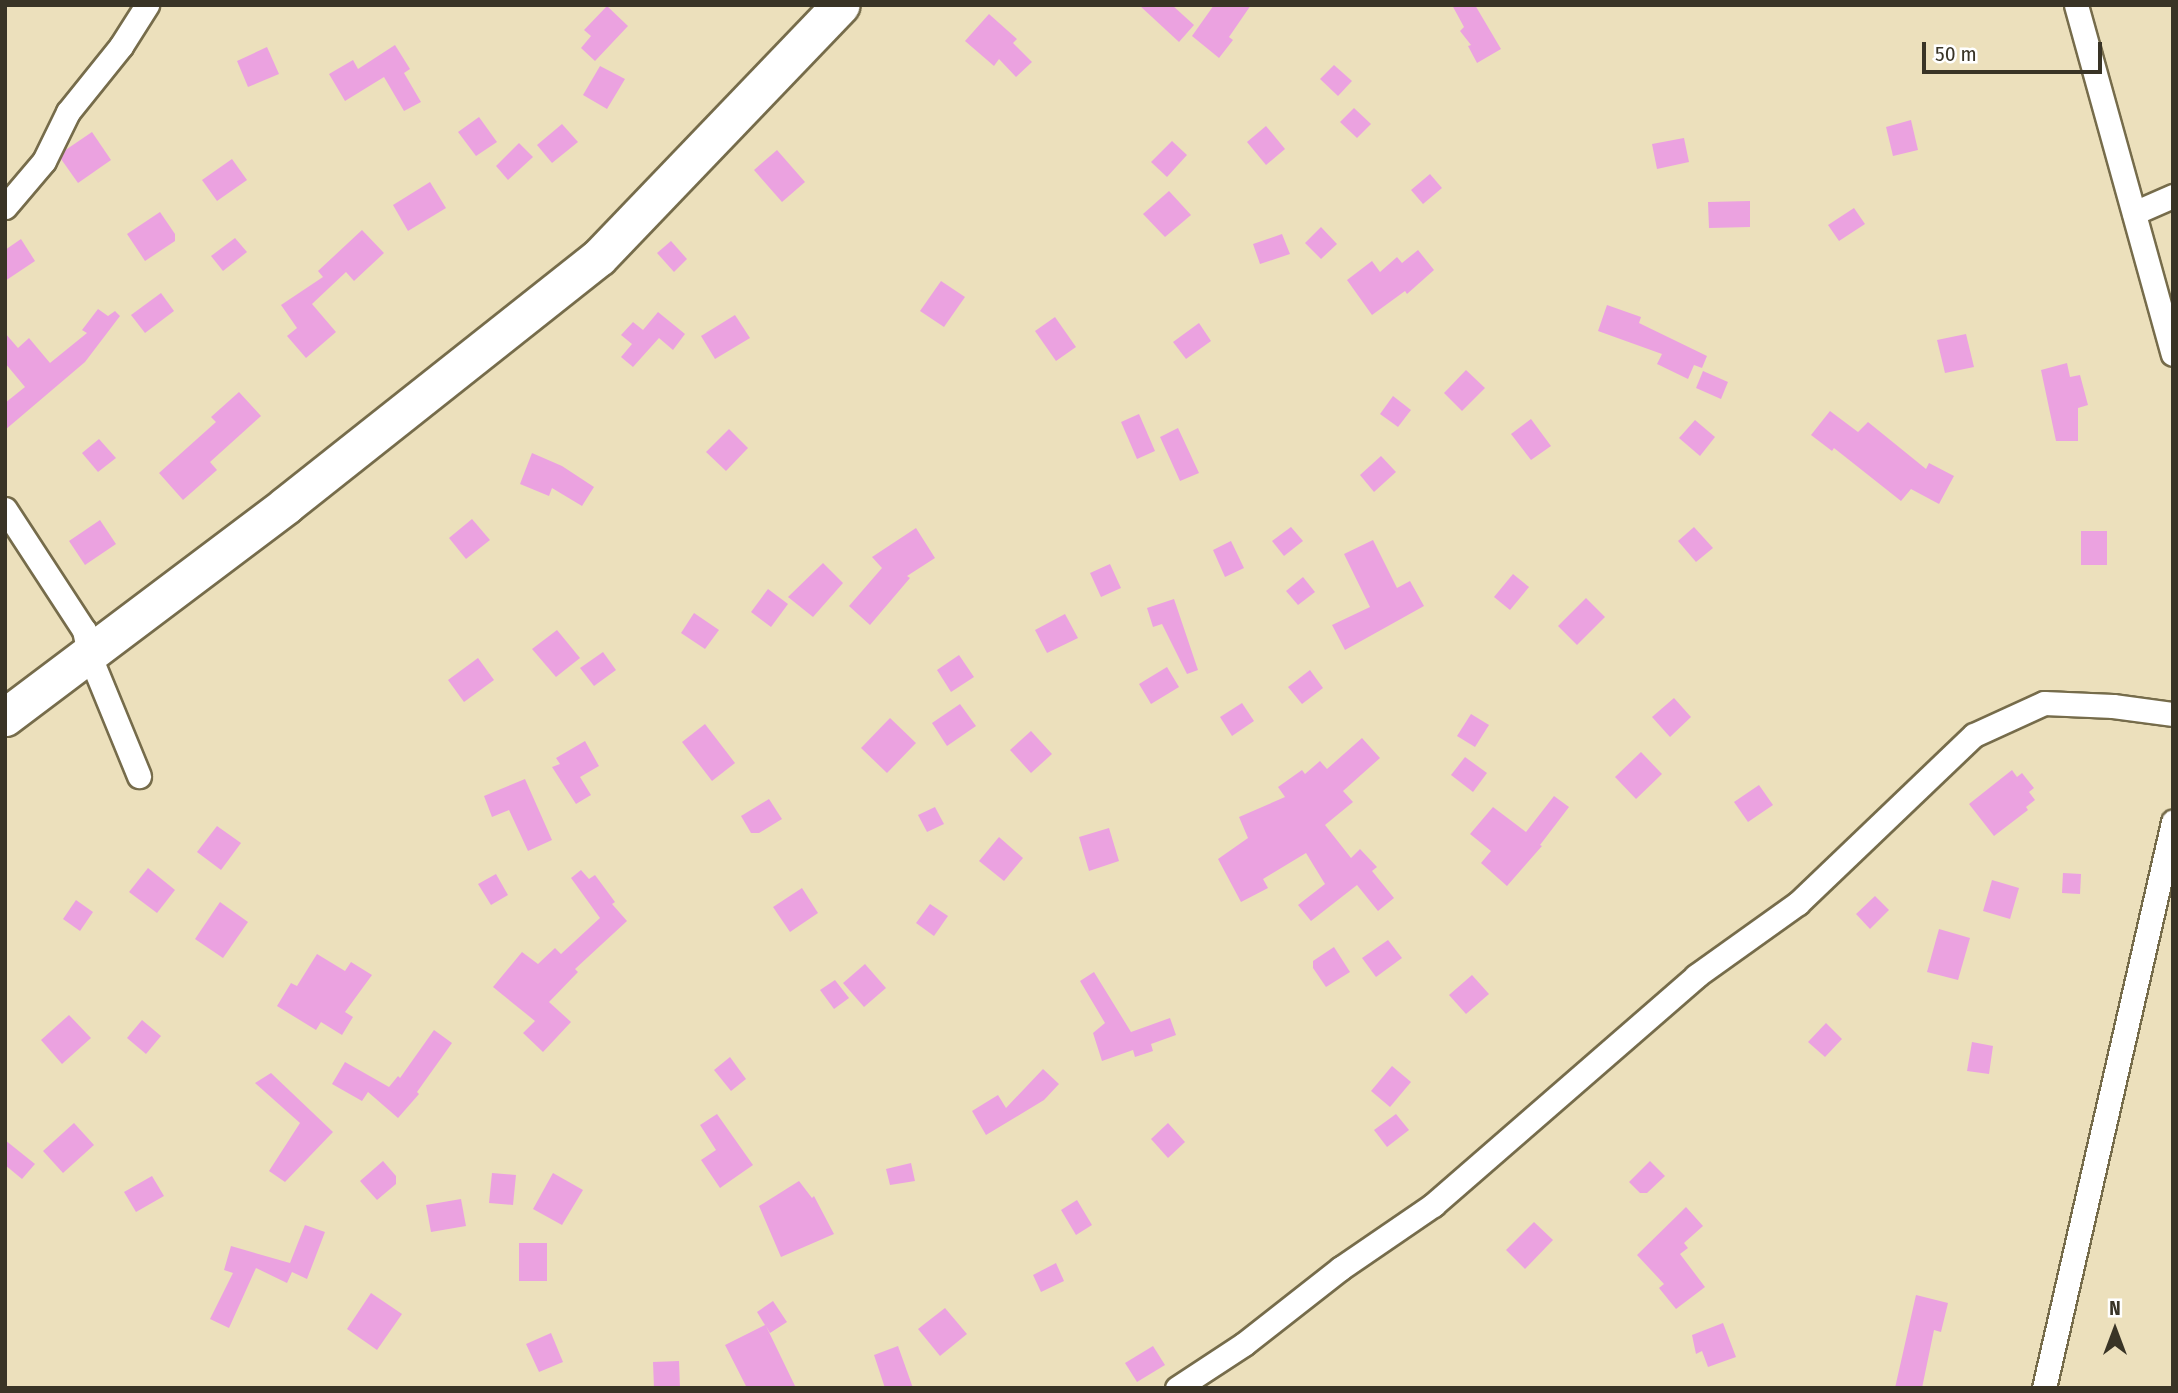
<!DOCTYPE html>
<style>
body{margin:0}
#map{position:relative;width:2178px;height:1393px;overflow:hidden;background:#ece0bc;font-family:"Fira Sans Condensed",sans-serif}
div>[style]{position:absolute}
.building>*{inset:0;background:#eba2e0}
.roads{filter:drop-shadow(2px 0 #766c4b) drop-shadow(-2px 0 #766c4b) drop-shadow(0 2px #766c4b) drop-shadow(0 -2px #766c4b)}
.minor>*{height:23px;margin:-11.5px;padding:0 11.5px;transform-origin:11.5px;border-radius:11.5px;background:#fff}
.primary>*{height:37px;margin:-18.5px;padding:0 18.5px;transform-origin:18.5px;border-radius:18.5px;background:#fff}
span{translate:-50% -50%;white-space:nowrap;text-align:center;line-height:1.15;-webkit-text-stroke:7px #fff;paint-order:stroke}
.frame{position:absolute;inset:0;border:7px solid #393426;pointer-events:none}
.north{position:absolute;left:2080px;top:1295px;width:70px;height:70px;-webkit-text-stroke:5px #fff;paint-order:stroke;rotate:0deg;font-size:19px;font-weight:700;line-height:28px;text-align:center;color:#393426}
.north::after{content:'';display:block;margin:auto;width:24px;height:32px;background:#393426;clip-path:polygon(50% 0,100% 100%,50% 72%,0 100%)}
.scale{position:absolute;left:1922px;top:42px;width:180px;height:32px;box-sizing:border-box;border:4px solid #393426;border-top:0;padding-left:9px;font-size:21px;line-height:24px;white-space:nowrap;color:#393426;-webkit-text-stroke:5px #fff;paint-order:stroke}
</style>
<div id="map">
<div class="building">
<div style="clip-path:polygon(1139px 5px,1172px 5px,1194px 25px,1179px 42px)"></div>
<div style="clip-path:polygon(1214px 5px,1251px 5px,1229px 37px,1233px 40px,1219px 58px,1192px 36px)"></div>
<div style="clip-path:polygon(1452px 5px,1475px 5px,1501px 49px,1477px 63px,1468px 46px,1471px 45px,1460px 31px,1464px 27px)"></div>
<div style="clip-path:polygon(607px 6px,628px 26px,595px 61px,581px 48px,591px 36px,584px 30px)"></div>
<div style="clip-path:polygon(989px 14px,1017px 39px,1013px 43px,1032px 62px,1016px 77px,999px 59px,994px 66px,965px 41px)"></div>
<div style="clip-path:polygon(395px 45px,410px 69px,404px 73px,421px 102px,404px 111px,384px 77px,345px 101px,329px 74px,353px 60px,358px 69px)"></div>
<div style="clip-path:polygon(267px 47px,279px 74px,248px 87px,237px 61px)"></div>
<div style="clip-path:polygon(1334px 65px,1352px 81px,1338px 96px,1320px 79px)"></div>
<div style="clip-path:polygon(600px 66px,625px 79px,607px 109px,583px 95px)"></div>
<div style="clip-path:polygon(1354px 108px,1371px 124px,1357px 138px,1340px 122px)"></div>
<div style="clip-path:polygon(479px 117px,497px 142px,476px 156px,458px 132px)"></div>
<div style="clip-path:polygon(1911px 120px,1918px 150px,1893px 156px,1886px 127px)"></div>
<div style="clip-path:polygon(562px 124px,578px 142px,552px 163px,537px 145px)"></div>
<div style="clip-path:polygon(1266px 126px,1285px 149px,1266px 165px,1247px 142px)"></div>
<div style="clip-path:polygon(92px 132px,111px 160px,78px 183px,61px 159px,64px 151px)"></div>
<div style="clip-path:polygon(1684px 138px,1689px 162px,1657px 169px,1652px 144px)"></div>
<div style="clip-path:polygon(1172px 141px,1187px 155px,1167px 177px,1151px 162px)"></div>
<div style="clip-path:polygon(519px 143px,533px 157px,508px 180px,496px 166px)"></div>
<div style="clip-path:polygon(777px 150px,805px 182px,782px 202px,754px 170px)"></div>
<div style="clip-path:polygon(232px 159px,247px 180px,217px 201px,202px 180px)"></div>
<div style="clip-path:polygon(1430px 174px,1442px 188px,1423px 204px,1411px 190px)"></div>
<div style="clip-path:polygon(430px 182px,446px 208px,408px 231px,393px 205px)"></div>
<div style="clip-path:polygon(1169px 191px,1191px 215px,1165px 237px,1143px 214px)"></div>
<div style="clip-path:polygon(1750px 201px,1750px 227px,1709px 228px,1708px 202px)"></div>
<div style="clip-path:polygon(1854px 208px,1865px 224px,1839px 241px,1828px 225px)"></div>
<div style="clip-path:polygon(160px 212px,175px 234px,175px 241px,145px 261px,127px 234px)"></div>
<div style="clip-path:polygon(1321px 227px,1337px 244px,1321px 259px,1305px 243px)"></div>
<div style="clip-path:polygon(362px 230px,384px 253px,354px 281px,346px 272px,312px 304px,336px 332px,306px 358px,287px 336px,297px 328px,281px 305px,323px 277px,318px 271px)"></div>
<div style="clip-path:polygon(1282px 234px,1290px 254px,1260px 264px,1253px 244px)"></div>
<div style="clip-path:polygon(235px 238px,247px 252px,223px 271px,211px 256px)"></div>
<div style="clip-path:polygon(21px 239px,35px 261px,5px 281px,5px 250px)"></div>
<div style="clip-path:polygon(671px 241px,687px 259px,674px 272px,657px 253px)"></div>
<div style="clip-path:polygon(1418px 250px,1434px 270px,1407px 294px,1405px 291px,1372px 315px,1347px 280px,1372px 261px,1380px 272px,1397px 257px,1402px 263px)"></div>
<div style="clip-path:polygon(941px 281px,965px 297px,944px 327px,920px 311px)"></div>
<div style="clip-path:polygon(161px 293px,174px 311px,145px 333px,131px 315px)"></div>
<div style="clip-path:polygon(1607px 305px,1641px 317px,1639px 323px,1707px 356px,1702px 368px,1694px 365px,1688px 379px,1657px 364px,1662px 354px,1598px 331px)"></div>
<div style="clip-path:polygon(98px 309px,108px 316px,115px 311px,120px 316px,85px 362px,5px 430px,5px 403px,25px 387px,5px 363px,5px 333px,18px 348px,29px 338px,50px 363px,87px 333px,82px 330px)"></div>
<div style="clip-path:polygon(658px 312px,685px 334px,673px 350px,659px 338px,633px 367px,621px 357px,632px 344px,621px 335px,633px 322px,643px 330px)"></div>
<div style="clip-path:polygon(735px 315px,750px 338px,715px 359px,701px 336px)"></div>
<div style="clip-path:polygon(1055px 317px,1076px 347px,1056px 361px,1035px 331px)"></div>
<div style="clip-path:polygon(1199px 323px,1211px 341px,1186px 359px,1173px 342px)"></div>
<div style="clip-path:polygon(1966px 334px,1974px 367px,1945px 373px,1937px 340px)"></div>
<div style="clip-path:polygon(2067px 363px,2070px 377px,2080px 375px,2088px 405px,2078px 408px,2078px 441px,2056px 441px,2041px 370px)"></div>
<div style="clip-path:polygon(1466px 370px,1485px 388px,1462px 411px,1444px 393px)"></div>
<div style="clip-path:polygon(1703px 371px,1728px 382px,1721px 399px,1696px 388px)"></div>
<div style="clip-path:polygon(239px 392px,261px 416px,210px 462px,217px 470px,183px 500px,159px 473px,216px 422px,211px 417px)"></div>
<div style="clip-path:polygon(1393px 396px,1411px 410px,1398px 427px,1380px 414px)"></div>
<div style="clip-path:polygon(1830px 411px,1858px 432px,1868px 422px,1926px 469px,1929px 463px,1954px 476px,1939px 504px,1911px 489px,1901px 501px,1834px 448px,1832px 451px,1811px 435px)"></div>
<div style="clip-path:polygon(1139px 414px,1155px 451px,1137px 459px,1121px 422px)"></div>
<div style="clip-path:polygon(1531px 419px,1551px 446px,1531px 460px,1511px 434px)"></div>
<div style="clip-path:polygon(1695px 420px,1715px 437px,1700px 456px,1679px 438px)"></div>
<div style="clip-path:polygon(1178px 428px,1199px 473px,1180px 481px,1160px 437px)"></div>
<div style="clip-path:polygon(729px 429px,748px 448px,726px 471px,706px 452px)"></div>
<div style="clip-path:polygon(99px 439px,116px 458px,98px 472px,82px 453px)"></div>
<div style="clip-path:polygon(532px 453px,562px 466px,594px 487px,582px 506px,552px 488px,549px 496px,520px 484px)"></div>
<div style="clip-path:polygon(1381px 456px,1396px 472px,1374px 492px,1360px 475px)"></div>
<div style="clip-path:polygon(472px 519px,490px 540px,466px 559px,449px 538px)"></div>
<div style="clip-path:polygon(100px 520px,116px 544px,85px 565px,69px 541px)"></div>
<div style="clip-path:polygon(1291px 527px,1303px 541px,1284px 556px,1272px 541px)"></div>
<div style="clip-path:polygon(1694px 527px,1713px 548px,1696px 562px,1678px 541px)"></div>
<div style="clip-path:polygon(916px 528px,935px 558px,907px 576px,910px 578px,870px 625px,849px 606px,882px 568px,872px 557px)"></div>
<div style="clip-path:polygon(2081px 531px,2107px 531px,2107px 565px,2081px 565px)"></div>
<div style="clip-path:polygon(1373px 540px,1397px 588px,1410px 581px,1424px 606px,1345px 650px,1332px 625px,1370px 607px,1344px 554px)"></div>
<div style="clip-path:polygon(1231px 541px,1244px 568px,1225px 577px,1213px 550px)"></div>
<div style="clip-path:polygon(823px 563px,843px 583px,813px 617px,788px 597px)"></div>
<div style="clip-path:polygon(1110px 564px,1121px 588px,1101px 597px,1090px 573px)"></div>
<div style="clip-path:polygon(1513px 574px,1529px 587px,1510px 610px,1494px 597px)"></div>
<div style="clip-path:polygon(1303px 577px,1315px 592px,1298px 605px,1286px 591px)"></div>
<div style="clip-path:polygon(768px 589px,788px 604px,771px 627px,751px 612px)"></div>
<div style="clip-path:polygon(1586px 598px,1605px 617px,1577px 645px,1558px 626px)"></div>
<div style="clip-path:polygon(1174px 599px,1198px 670px,1187px 674px,1162px 624px,1153px 627px,1147px 608px)"></div>
<div style="clip-path:polygon(694px 613px,719px 630px,705px 649px,681px 633px)"></div>
<div style="clip-path:polygon(1065px 614px,1078px 638px,1047px 653px,1035px 630px)"></div>
<div style="clip-path:polygon(557px 630px,580px 658px,556px 677px,532px 649px)"></div>
<div style="clip-path:polygon(603px 652px,616px 670px,594px 686px,580px 668px)"></div>
<div style="clip-path:polygon(959px 655px,974px 677px,951px 692px,937px 670px)"></div>
<div style="clip-path:polygon(478px 658px,494px 680px,464px 702px,448px 680px)"></div>
<div style="clip-path:polygon(1167px 667px,1179px 687px,1151px 704px,1139px 684px)"></div>
<div style="clip-path:polygon(1310px 670px,1323px 688px,1302px 704px,1288px 687px)"></div>
<div style="clip-path:polygon(1674px 698px,1691px 717px,1670px 737px,1652px 717px)"></div>
<div style="clip-path:polygon(1242px 703px,1254px 721px,1232px 736px,1220px 717px)"></div>
<div style="clip-path:polygon(960px 704px,976px 726px,947px 746px,932px 723px)"></div>
<div style="clip-path:polygon(1471px 714px,1489px 725px,1475px 747px,1457px 736px)"></div>
<div style="clip-path:polygon(890px 718px,916px 743px,887px 773px,861px 748px)"></div>
<div style="clip-path:polygon(705px 724px,735px 763px,712px 781px,682px 742px)"></div>
<div style="clip-path:polygon(1031px 731px,1052px 754px,1031px 773px,1010px 750px)"></div>
<div style="clip-path:polygon(1362px 738px,1380px 758px,1343px 791px,1353px 802px,1325px 825px,1351px 858px,1360px 849px,1377px 867px,1372px 871px,1394px 898px,1378px 911px,1357px 885px,1311px 921px,1298px 905px,1325px 884px,1306px 853px,1263px 879px,1268px 888px,1241px 902px,1218px 859px,1248px 838px,1239px 817px,1285px 797px,1278px 787px,1302px 770px,1305px 774px,1320px 761px,1327px 769px)"></div>
<div style="clip-path:polygon(585px 741px,599px 766px,580px 777px,591px 795px,576px 804px,552px 767px,560px 764px,556px 758px)"></div>
<div style="clip-path:polygon(1641px 752px,1662px 774px,1636px 799px,1615px 777px)"></div>
<div style="clip-path:polygon(1465px 757px,1487px 773px,1473px 792px,1451px 775px)"></div>
<div style="clip-path:polygon(2012px 770px,2017px 777px,2022px 773px,2034px 788px,2029px 792px,2035px 800px,2026px 807px,2028px 810px,1994px 836px,1969px 804px)"></div>
<div style="clip-path:polygon(525px 779px,552px 840px,528px 851px,509px 810px,492px 817px,484px 796px)"></div>
<div style="clip-path:polygon(1759px 785px,1773px 805px,1748px 822px,1734px 802px)"></div>
<div style="clip-path:polygon(1554px 796px,1569px 807px,1540px 845px,1542px 846px,1507px 886px,1481px 863px,1491px 851px,1470px 834px,1493px 807px,1526px 832px)"></div>
<div style="clip-path:polygon(769px 799px,782px 819px,759px 833px,751px 833px,741px 816px)"></div>
<div style="clip-path:polygon(935px 807px,944px 824px,927px 832px,918px 815px)"></div>
<div style="clip-path:polygon(217px 826px,241px 843px,221px 870px,197px 852px)"></div>
<div style="clip-path:polygon(1109px 828px,1119px 861px,1089px 871px,1079px 837px)"></div>
<div style="clip-path:polygon(999px 837px,1023px 858px,1004px 881px,979px 861px)"></div>
<div style="clip-path:polygon(148px 868px,175px 890px,157px 913px,129px 892px)"></div>
<div style="clip-path:polygon(581px 870px,589px 879px,595px 875px,615px 902px,612px 904px,627px 921px,575px 969px,578px 972px,549px 1002px,571px 1022px,543px 1052px,523px 1033px,535px 1021px,493px 987px,522px 952px,538px 964px,555px 948px,561px 954px,600px 918px,571px 878px)"></div>
<div style="clip-path:polygon(2063px 873px,2081px 874px,2080px 894px,2062px 893px)"></div>
<div style="clip-path:polygon(496px 874px,508px 895px,491px 905px,478px 884px)"></div>
<div style="clip-path:polygon(1992px 880px,2019px 888px,2010px 919px,1983px 911px)"></div>
<div style="clip-path:polygon(802px 888px,818px 913px,790px 932px,773px 907px)"></div>
<div style="clip-path:polygon(1875px 896px,1889px 910px,1870px 929px,1856px 914px)"></div>
<div style="clip-path:polygon(76px 900px,93px 912px,80px 931px,63px 919px)"></div>
<div style="clip-path:polygon(220px 902px,248px 922px,223px 958px,195px 939px)"></div>
<div style="clip-path:polygon(930px 904px,948px 916px,934px 936px,916px 923px)"></div>
<div style="clip-path:polygon(1939px 929px,1970px 938px,1958px 980px,1927px 972px)"></div>
<div style="clip-path:polygon(1388px 940px,1402px 958px,1376px 977px,1362px 958px)"></div>
<div style="clip-path:polygon(1334px 947px,1350px 972px,1326px 987px,1313px 968px,1313px 961px)"></div>
<div style="clip-path:polygon(317px 954px,345px 971px,351px 962px,372px 975px,345px 1012px,353px 1017px,342px 1035px,321px 1022px,316px 1030px,277px 1006px,291px 983px,297px 986px)"></div>
<div style="clip-path:polygon(865px 964px,886px 988px,864px 1007px,843px 983px)"></div>
<div style="clip-path:polygon(1094px 972px,1131px 1032px,1170px 1018px,1176px 1035px,1151px 1044px,1153px 1051px,1135px 1057px,1133px 1050px,1102px 1061px,1093px 1033px,1105px 1023px,1080px 981px)"></div>
<div style="clip-path:polygon(1472px 975px,1489px 994px,1466px 1014px,1449px 995px)"></div>
<div style="clip-path:polygon(835px 980px,849px 998px,834px 1009px,820px 990px)"></div>
<div style="clip-path:polygon(69px 1015px,91px 1038px,62px 1064px,41px 1040px)"></div>
<div style="clip-path:polygon(142px 1020px,161px 1036px,146px 1054px,127px 1038px)"></div>
<div style="clip-path:polygon(1826px 1023px,1842px 1039px,1825px 1057px,1808px 1042px)"></div>
<div style="clip-path:polygon(434px 1030px,452px 1043px,417px 1092px,419px 1094px,398px 1118px,368px 1092px,362px 1101px,332px 1084px,345px 1062px,389px 1087px,398px 1076px,400px 1078px)"></div>
<div style="clip-path:polygon(1972px 1042px,1993px 1046px,1989px 1074px,1967px 1071px)"></div>
<div style="clip-path:polygon(730px 1057px,746px 1079px,731px 1091px,714px 1070px)"></div>
<div style="clip-path:polygon(1392px 1066px,1411px 1082px,1390px 1107px,1371px 1091px)"></div>
<div style="clip-path:polygon(1043px 1069px,1059px 1084px,1044px 1100px,986px 1135px,972px 1111px,998px 1095px,1006px 1108px)"></div>
<div style="clip-path:polygon(271px 1073px,333px 1132px,285px 1182px,269px 1171px,300px 1123px,255px 1083px)"></div>
<div style="clip-path:polygon(717px 1114px,753px 1165px,720px 1188px,701px 1160px,716px 1150px,700px 1125px)"></div>
<div style="clip-path:polygon(1396px 1114px,1409px 1130px,1387px 1147px,1374px 1130px)"></div>
<div style="clip-path:polygon(74px 1123px,94px 1145px,63px 1173px,43px 1151px)"></div>
<div style="clip-path:polygon(1168px 1123px,1185px 1142px,1168px 1158px,1151px 1139px)"></div>
<div style="clip-path:polygon(5px 1140px,35px 1164px,22px 1179px,5px 1165px)"></div>
<div style="clip-path:polygon(383px 1161px,396px 1176px,396px 1184px,377px 1200px,360px 1181px)"></div>
<div style="clip-path:polygon(1650px 1161px,1665px 1176px,1647px 1193px,1640px 1193px,1629px 1182px)"></div>
<div style="clip-path:polygon(911px 1163px,915px 1181px,890px 1185px,886px 1169px)"></div>
<div style="clip-path:polygon(492px 1173px,516px 1175px,513px 1205px,489px 1203px)"></div>
<div style="clip-path:polygon(553px 1173px,583px 1190px,562px 1225px,533px 1209px)"></div>
<div style="clip-path:polygon(152px 1176px,164px 1196px,136px 1212px,124px 1192px)"></div>
<div style="clip-path:polygon(799px 1181px,812px 1198px,814px 1196px,834px 1234px,781px 1257px,759px 1206px)"></div>
<div style="clip-path:polygon(461px 1199px,466px 1226px,431px 1232px,426px 1205px)"></div>
<div style="clip-path:polygon(1077px 1200px,1092px 1225px,1076px 1235px,1061px 1210px)"></div>
<div style="clip-path:polygon(1686px 1207px,1703px 1226px,1684px 1243px,1688px 1248px,1680px 1254px,1705px 1287px,1676px 1309px,1659px 1288px,1664px 1284px,1637px 1255px)"></div>
<div style="clip-path:polygon(1534px 1222px,1553px 1240px,1525px 1269px,1506px 1250px)"></div>
<div style="clip-path:polygon(305px 1225px,325px 1232px,307px 1279px,292px 1272px,287px 1283px,256px 1268px,229px 1328px,210px 1319px,233px 1273px,224px 1270px,231px 1246px,290px 1263px)"></div>
<div style="clip-path:polygon(519px 1243px,547px 1243px,547px 1281px,519px 1281px)"></div>
<div style="clip-path:polygon(1056px 1263px,1064px 1281px,1041px 1292px,1033px 1275px)"></div>
<div style="clip-path:polygon(371px 1293px,402px 1314px,377px 1350px,347px 1329px)"></div>
<div style="clip-path:polygon(1916px 1295px,1948px 1303px,1941px 1332px,1934px 1330px,1922px 1388px,1895px 1388px)"></div>
<div style="clip-path:polygon(773px 1301px,787px 1322px,770px 1333px,766px 1326px,796px 1388px,747px 1388px,725px 1345px,765px 1325px,757px 1312px)"></div>
<div style="clip-path:polygon(945px 1308px,967px 1334px,940px 1356px,918px 1329px)"></div>
<div style="clip-path:polygon(1723px 1323px,1736px 1357px,1708px 1367px,1702px 1351px,1696px 1354px,1692px 1335px)"></div>
<div style="clip-path:polygon(551px 1333px,563px 1362px,539px 1372px,526px 1344px)"></div>
<div style="clip-path:polygon(898px 1346px,913px 1388px,885px 1388px,874px 1355px)"></div>
<div style="clip-path:polygon(1153px 1346px,1165px 1365px,1137px 1382px,1125px 1363px)"></div>
<div style="clip-path:polygon(679px 1361px,680px 1388px,654px 1388px,653px 1362px)"></div>
</div>
<div class="roads">
<div class="minor">
<div style="left:2076px;top:5px;width:362px;rotate:74.5deg"></div>
<div style="left:5px;top:207px;width:60px;rotate:-49.7deg"></div>
<div style="left:44px;top:161px;width:55px;rotate:-63.9deg"></div>
<div style="left:68px;top:112px;width:85px;rotate:-51.2deg"></div>
<div style="left:121px;top:46px;width:49px;rotate:-57.6deg"></div>
<div style="left:2134px;top:213px;width:43px;rotate:-23.6deg"></div>
<div style="left:5px;top:509px;width:145px;rotate:56.9deg"></div>
<div style="left:84px;top:630px;width:25px;rotate:78deg"></div>
<div style="left:89px;top:654px;width:132px;rotate:67.7deg"></div>
<div style="left:1177px;top:1388px;width:80px;rotate:-33.3deg"></div>
<div style="left:1244px;top:1344px;width:123px;rotate:-38.1deg"></div>
<div style="left:1341px;top:1268px;width:112px;rotate:-34.4deg"></div>
<div style="left:1433px;top:1205px;width:349px;rotate:-41deg"></div>
<div style="left:1696px;top:976px;width:125px;rotate:-35.6deg"></div>
<div style="left:1798px;top:903px;width:243px;rotate:-43.7deg"></div>
<div style="left:1974px;top:735px;width:77px;rotate:-24.6deg"></div>
<div style="left:2044px;top:703px;width:69px;rotate:2.5deg"></div>
<div style="left:2113px;top:706px;width:61px;rotate:7.6deg"></div>
<div style="left:2044px;top:1388px;width:581px;rotate:-77.16deg"></div>
</div>
<div class="primary">
<div style="left:5px;top:717px;width:352px;rotate:-37deg"></div>
<div style="left:286px;top:505px;width:399px;rotate:-38.4deg"></div>
<div style="left:599px;top:257px;width:349px;rotate:-46.2deg"></div>
</div>
</div>
<div class="frame"></div>
<div class="north">N</div>
<div class="scale">50 m</div>
</div>
